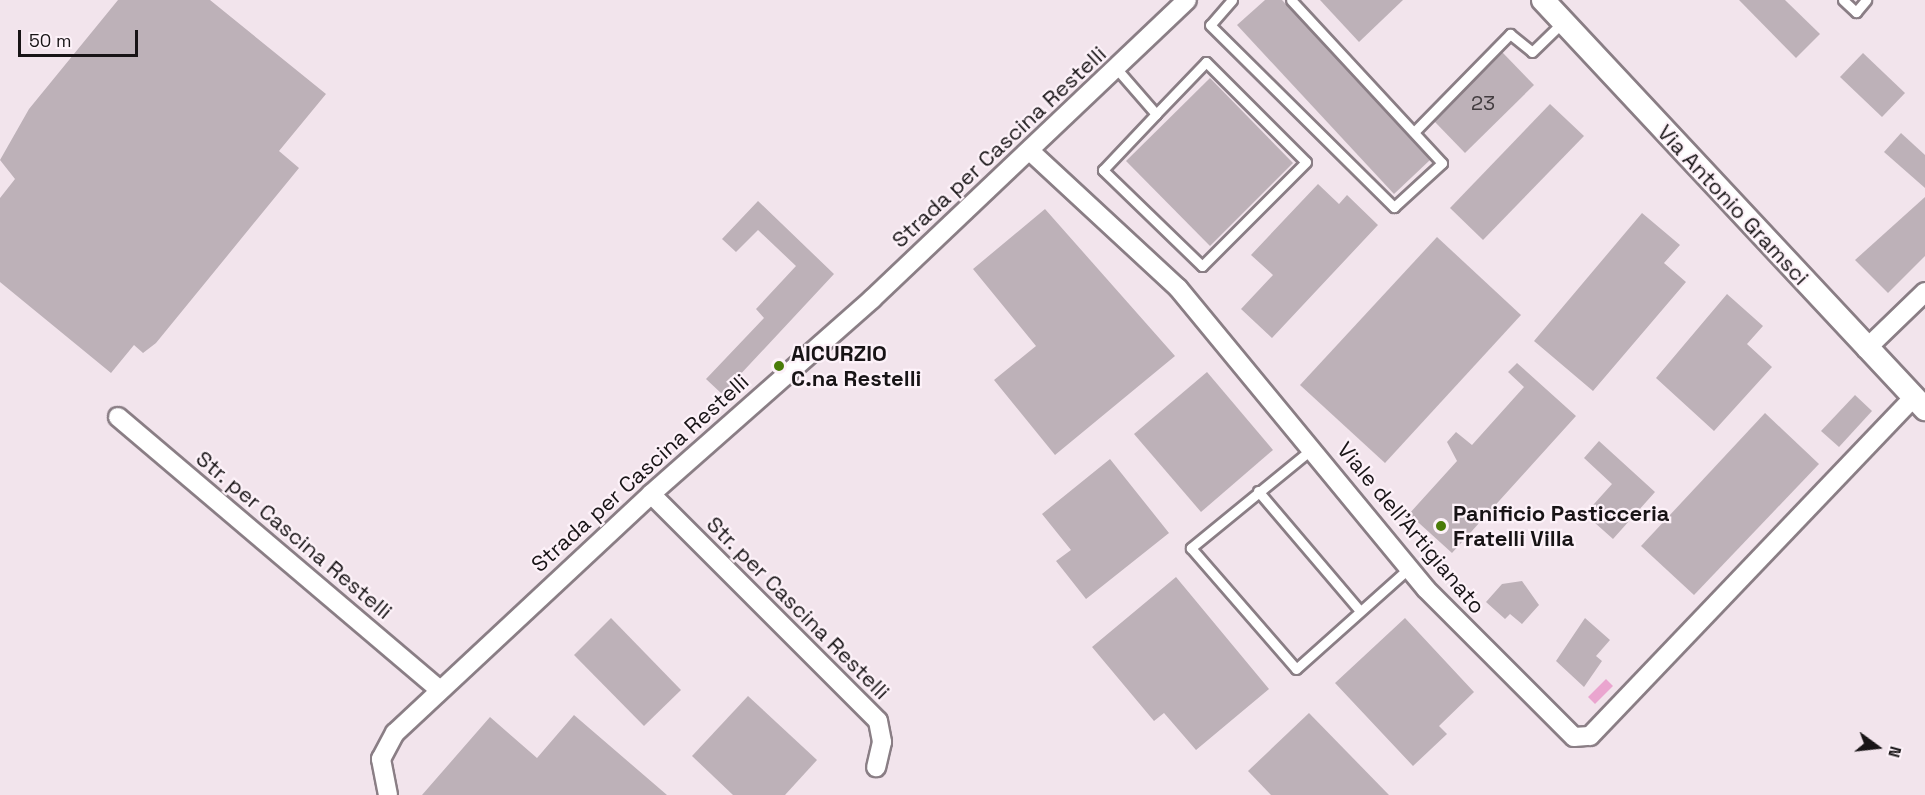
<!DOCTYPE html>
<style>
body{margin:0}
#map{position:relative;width:1925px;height:795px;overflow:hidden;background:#f2e4ec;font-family:"Space Grotesk",sans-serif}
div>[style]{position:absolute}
.water>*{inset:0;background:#eaa5cf}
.building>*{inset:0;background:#bdb1b8}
.roads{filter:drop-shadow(2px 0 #8a7e85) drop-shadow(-2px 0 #8a7e85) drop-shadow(0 2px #8a7e85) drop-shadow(0 -2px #8a7e85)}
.service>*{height:9px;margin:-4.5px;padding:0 4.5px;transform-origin:4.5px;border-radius:4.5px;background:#fff}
.minor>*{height:18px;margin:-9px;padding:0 9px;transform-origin:9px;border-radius:9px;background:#fff}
.tertiary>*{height:22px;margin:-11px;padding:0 11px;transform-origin:11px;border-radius:11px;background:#fff}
.dots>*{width:16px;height:16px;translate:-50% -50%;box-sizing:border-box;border:3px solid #fdf2f9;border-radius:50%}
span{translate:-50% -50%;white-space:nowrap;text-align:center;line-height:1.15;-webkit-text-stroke:4.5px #fdf2f9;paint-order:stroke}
.number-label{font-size:20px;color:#413b3e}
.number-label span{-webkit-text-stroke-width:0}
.street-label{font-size:22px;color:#181416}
.poi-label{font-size:22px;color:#181416;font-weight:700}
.left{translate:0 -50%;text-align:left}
.north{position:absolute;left:1847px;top:717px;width:60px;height:60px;-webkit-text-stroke:4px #fdf2f9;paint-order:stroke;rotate:105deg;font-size:16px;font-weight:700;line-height:24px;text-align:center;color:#181416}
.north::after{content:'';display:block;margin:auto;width:21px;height:27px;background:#181416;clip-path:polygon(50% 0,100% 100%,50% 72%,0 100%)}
.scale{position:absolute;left:18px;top:30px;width:120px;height:27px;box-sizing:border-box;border:3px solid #181416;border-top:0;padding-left:8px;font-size:18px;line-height:21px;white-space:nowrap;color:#181416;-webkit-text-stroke:4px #fdf2f9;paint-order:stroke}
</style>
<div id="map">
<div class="water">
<div style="clip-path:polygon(1606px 679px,1613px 686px,1595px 704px,1588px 697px)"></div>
</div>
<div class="building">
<div style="clip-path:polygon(118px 0,210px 0,326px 94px,279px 151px,299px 168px,156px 343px,143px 353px,134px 345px,111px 373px,0 282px,0 198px,15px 179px,0 160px,29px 109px)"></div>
<div style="clip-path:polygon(1265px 0,1282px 0,1430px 160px,1394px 194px,1237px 25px)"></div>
<div style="clip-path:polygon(1320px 0,1403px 0,1359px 42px)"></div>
<div style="clip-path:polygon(1739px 0,1785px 0,1820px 34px,1796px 58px)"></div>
<div style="clip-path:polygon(1502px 52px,1534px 85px,1465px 153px,1434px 121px)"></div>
<div style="clip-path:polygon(1863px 53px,1905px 93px,1882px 117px,1840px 77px)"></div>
<div style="clip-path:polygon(1210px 78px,1293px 163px,1210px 246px,1126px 161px)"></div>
<div style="clip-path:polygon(1550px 104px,1584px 136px,1483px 240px,1450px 208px)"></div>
<div style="clip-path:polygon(1901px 133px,1925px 155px,1925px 188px,1884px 152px)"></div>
<div style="clip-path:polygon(1318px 184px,1339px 204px,1347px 195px,1378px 225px,1272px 338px,1241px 309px,1273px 275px,1251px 255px)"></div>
<div style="clip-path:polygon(1925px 197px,1925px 256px,1888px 293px,1855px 260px)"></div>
<div style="clip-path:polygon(758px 201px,834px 274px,722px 394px,706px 379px,764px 318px,756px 309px,796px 266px,758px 230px,736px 252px,722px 239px)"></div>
<div style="clip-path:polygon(1045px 209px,1175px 356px,1055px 455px,994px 380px,1036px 346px,973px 269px)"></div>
<div style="clip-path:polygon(1642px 213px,1680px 245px,1664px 263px,1686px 282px,1593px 391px,1534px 341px)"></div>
<div style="clip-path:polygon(1437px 237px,1521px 315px,1385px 463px,1300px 385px)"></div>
<div style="clip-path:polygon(1727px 294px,1763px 326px,1747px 344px,1772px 367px,1714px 431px,1656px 378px)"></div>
<div style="clip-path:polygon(1517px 363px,1576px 416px,1452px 553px,1409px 514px,1457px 461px,1447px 442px,1456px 432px,1472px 445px,1524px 387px,1508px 372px)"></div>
<div style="clip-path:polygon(1207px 372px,1273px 450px,1201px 512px,1134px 434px)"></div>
<div style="clip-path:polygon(1855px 395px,1872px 411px,1839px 447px,1821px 431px)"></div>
<div style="clip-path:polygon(1765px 413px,1819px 464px,1694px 595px,1641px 546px)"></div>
<div style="clip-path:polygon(1599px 441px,1655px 492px,1613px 539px,1585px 514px,1612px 484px,1584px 458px)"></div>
<div style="clip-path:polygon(1110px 459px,1169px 533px,1086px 599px,1056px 561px,1071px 550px,1042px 514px)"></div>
<div style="clip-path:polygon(1176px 577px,1269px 689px,1196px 750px,1164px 713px,1154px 721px,1092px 647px)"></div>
<div style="clip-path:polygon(1522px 581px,1539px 605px,1522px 624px,1510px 614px,1505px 619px,1486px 602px,1502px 584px)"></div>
<div style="clip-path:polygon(611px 618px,681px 690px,644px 726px,574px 655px)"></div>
<div style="clip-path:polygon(1405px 618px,1474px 692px,1439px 726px,1447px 734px,1413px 766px,1335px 683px)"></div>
<div style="clip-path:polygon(1585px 618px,1610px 640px,1596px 656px,1602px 661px,1584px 687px,1556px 661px)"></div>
<div style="clip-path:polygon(748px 696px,817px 760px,785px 795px,733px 795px,692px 756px)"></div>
<div style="clip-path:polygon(1309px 713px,1389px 795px,1271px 795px,1248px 771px)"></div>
<div style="clip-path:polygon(574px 715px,667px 795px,422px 795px,490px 717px,537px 758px)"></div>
</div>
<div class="roads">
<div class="service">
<div style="left:1232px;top:0;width:33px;rotate:131deg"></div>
<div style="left:1210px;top:25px;width:259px;rotate:44.7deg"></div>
<div style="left:1394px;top:207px;width:65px;rotate:-42.5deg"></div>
<div style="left:1442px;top:163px;width:222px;rotate:-132.8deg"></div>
<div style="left:1843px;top:0;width:18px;rotate:43deg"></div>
<div style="left:1856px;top:12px;width:16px;rotate:-50deg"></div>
<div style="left:1116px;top:68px;width:61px;rotate:49deg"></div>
<div style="left:1156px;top:114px;width:72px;rotate:-46.1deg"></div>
<div style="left:1206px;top:62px;width:141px;rotate:45deg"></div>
<div style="left:1306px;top:162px;width:147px;rotate:135deg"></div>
<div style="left:1202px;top:266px;width:138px;rotate:-135.9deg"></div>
<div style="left:1103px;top:170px;width:77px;rotate:-46.6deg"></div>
<div style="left:1415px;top:131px;width:136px;rotate:-45.6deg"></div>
<div style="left:1510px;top:34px;width:28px;rotate:39deg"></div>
<div style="left:1532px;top:52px;width:43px;rotate:-44.1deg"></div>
<div style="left:1313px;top:448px;width:158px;rotate:140.7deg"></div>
<div style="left:1191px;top:548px;width:160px;rotate:49deg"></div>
<div style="left:1296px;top:669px;width:153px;rotate:-41.8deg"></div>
<div style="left:1258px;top:491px;width:157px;rotate:49.6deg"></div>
</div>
<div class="minor">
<div style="left:1030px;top:151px;width:202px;rotate:42.8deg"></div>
<div style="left:1178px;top:288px;width:390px;rotate:50.5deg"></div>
<div style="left:1426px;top:589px;width:209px;rotate:45deg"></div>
<div style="left:1574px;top:737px;width:16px;rotate:-4deg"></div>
<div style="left:1590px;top:736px;width:468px;rotate:-46.3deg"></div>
<div style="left:1866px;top:349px;width:82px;rotate:-44deg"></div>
<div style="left:118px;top:417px;width:422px;rotate:40.3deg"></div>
<div style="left:651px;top:494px;width:321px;rotate:45deg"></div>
<div style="left:878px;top:721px;width:21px;rotate:79deg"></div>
<div style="left:882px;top:742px;width:26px;rotate:103deg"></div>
<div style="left:388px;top:795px;width:37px;rotate:-101deg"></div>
<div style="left:381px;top:759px;width:30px;rotate:-62deg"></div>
<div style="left:395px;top:733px;width:350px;rotate:-43deg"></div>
<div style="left:651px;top:494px;width:295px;rotate:-41.4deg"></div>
<div style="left:872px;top:299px;width:434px;rotate:-43.5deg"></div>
</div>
<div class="tertiary">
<div style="left:1543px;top:0;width:560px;rotate:46.95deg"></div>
</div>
</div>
<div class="dots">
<div style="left:779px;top:366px;background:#4a7c09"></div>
<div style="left:1441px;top:526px;background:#4a7c09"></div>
</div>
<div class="number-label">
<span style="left:1483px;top:103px">23</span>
</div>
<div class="street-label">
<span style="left:999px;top:147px;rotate:-43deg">Strada per Cascina Restelli</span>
<span style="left:1733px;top:205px;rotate:47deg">Via Antonio Gramsci</span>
<span style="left:640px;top:473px;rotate:-42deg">Strada per Cascina Restelli</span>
<span style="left:1411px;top:528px;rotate:50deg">Viale dell'Artigianato</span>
<span style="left:294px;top:535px;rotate:40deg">Str. per Cascina Restelli</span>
<span style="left:798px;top:608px;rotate:45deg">Str. per Cascina Restelli</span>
</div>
<div class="poi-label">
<span class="left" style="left:791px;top:366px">AICURZIO<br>C.na Restelli</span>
<span class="left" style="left:1453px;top:526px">Panificio Pasticceria<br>Fratelli Villa</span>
</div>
<div class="north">N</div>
<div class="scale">50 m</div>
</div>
